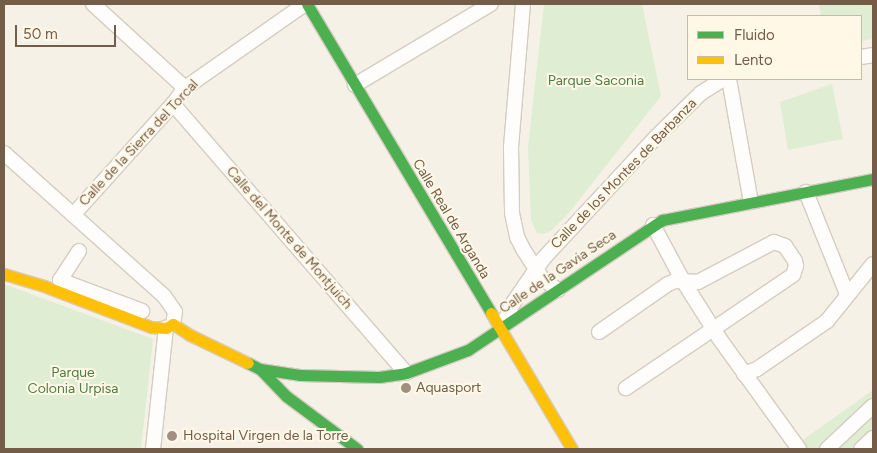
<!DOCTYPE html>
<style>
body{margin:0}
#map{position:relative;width:877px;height:453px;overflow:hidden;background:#f6f1e7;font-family:Figtree,sans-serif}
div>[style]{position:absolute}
.green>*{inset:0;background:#dfedd2}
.roads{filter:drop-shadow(1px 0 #d5ccc2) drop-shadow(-1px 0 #d5ccc2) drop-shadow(0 1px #d5ccc2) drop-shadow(0 -1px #d5ccc2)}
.street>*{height:14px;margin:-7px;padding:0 7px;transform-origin:7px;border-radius:7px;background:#fefdfb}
.fast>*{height:11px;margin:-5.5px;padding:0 5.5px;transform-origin:5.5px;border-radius:5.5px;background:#4caf50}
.slow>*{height:11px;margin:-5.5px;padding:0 5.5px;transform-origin:5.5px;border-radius:5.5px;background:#ffc107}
.dots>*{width:14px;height:14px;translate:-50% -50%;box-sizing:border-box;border:2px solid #fff8e7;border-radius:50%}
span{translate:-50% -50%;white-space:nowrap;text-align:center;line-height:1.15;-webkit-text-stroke:4px #fff8e7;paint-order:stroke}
.park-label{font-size:14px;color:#4e7e43}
.street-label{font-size:14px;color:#735c48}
.poi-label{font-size:14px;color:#735c48}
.left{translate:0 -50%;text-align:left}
.frame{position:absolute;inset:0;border:5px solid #735c48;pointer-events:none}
.legend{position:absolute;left:687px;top:15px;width:175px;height:65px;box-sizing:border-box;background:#fff8e7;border:1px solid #c7baa7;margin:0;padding:6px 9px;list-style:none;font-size:15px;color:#735c48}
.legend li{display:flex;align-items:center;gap:10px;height:25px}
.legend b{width:25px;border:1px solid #c7baa7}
.scale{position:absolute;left:15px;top:25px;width:101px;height:22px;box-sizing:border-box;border:2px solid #735c48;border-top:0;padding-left:6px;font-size:15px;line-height:18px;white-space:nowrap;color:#735c48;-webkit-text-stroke:4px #fff8e7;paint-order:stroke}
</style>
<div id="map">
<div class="green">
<div style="clip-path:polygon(544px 4px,642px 4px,661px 96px,568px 214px,551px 231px,543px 234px,537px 233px,531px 220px,528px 147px)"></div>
<div style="clip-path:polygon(819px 4px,872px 4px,873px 39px,861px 41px,861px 16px,821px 16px)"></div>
<div style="clip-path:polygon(832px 84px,843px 139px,788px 150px,780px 102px)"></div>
<div style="clip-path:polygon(4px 284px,153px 339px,141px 449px,4px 449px)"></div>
<div style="clip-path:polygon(873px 390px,873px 438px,861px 449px,790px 449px)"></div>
</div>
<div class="roads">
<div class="street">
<div style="left:93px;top:4px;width:125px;rotate:42.4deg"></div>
<div style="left:523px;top:4px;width:144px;rotate:94.8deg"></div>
<div style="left:511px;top:147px;width:66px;rotate:89.1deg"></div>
<div style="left:512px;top:213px;width:25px;rotate:78deg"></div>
<div style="left:517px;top:237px;width:13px;rotate:63deg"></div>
<div style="left:523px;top:249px;width:35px;rotate:57deg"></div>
<div style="left:542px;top:278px;width:20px;rotate:37deg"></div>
<div style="left:861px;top:57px;width:12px;rotate:-9deg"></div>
<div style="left:729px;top:79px;width:125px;rotate:79.9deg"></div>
<div style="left:355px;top:85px;width:158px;rotate:-30.8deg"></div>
<div style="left:173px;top:104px;width:356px;rotate:49.1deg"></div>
<div style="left:4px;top:153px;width:215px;rotate:41.8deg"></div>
<div style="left:164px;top:296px;width:19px;rotate:55deg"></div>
<div style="left:175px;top:312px;width:12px;rotate:99deg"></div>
<div style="left:806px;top:192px;width:110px;rotate:68.1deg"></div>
<div style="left:73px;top:215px;width:149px;rotate:-48deg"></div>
<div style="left:173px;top:104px;width:20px;rotate:-53deg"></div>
<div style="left:185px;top:88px;width:146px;rotate:-35deg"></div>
<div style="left:653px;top:225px;width:64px;rotate:61.8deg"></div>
<div style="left:683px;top:281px;width:67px;rotate:57.7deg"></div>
<div style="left:719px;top:338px;width:137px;rotate:54.2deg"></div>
<div style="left:79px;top:251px;width:35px;rotate:123deg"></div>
<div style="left:60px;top:280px;width:88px;rotate:20.7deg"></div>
<div style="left:501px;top:328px;width:28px;rotate:-64deg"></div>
<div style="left:513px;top:303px;width:53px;rotate:-55.7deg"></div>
<div style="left:543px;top:259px;width:166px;rotate:-47.2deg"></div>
<div style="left:656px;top:137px;width:63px;rotate:-44.4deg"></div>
<div style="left:701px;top:93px;width:26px;rotate:-32deg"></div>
<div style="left:599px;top:332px;width:84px;rotate:-34.8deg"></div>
<div style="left:668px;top:284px;width:8px;rotate:-23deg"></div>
<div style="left:675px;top:281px;width:23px;rotate:2deg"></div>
<div style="left:698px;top:282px;width:86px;rotate:-27.8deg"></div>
<div style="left:774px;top:242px;width:12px;rotate:20deg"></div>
<div style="left:785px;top:246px;width:18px;rotate:56deg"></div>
<div style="left:795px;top:261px;width:5px;rotate:79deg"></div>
<div style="left:796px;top:266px;width:9px;rotate:108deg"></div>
<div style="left:793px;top:275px;width:202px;rotate:145.9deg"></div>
<div style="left:744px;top:374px;width:14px;rotate:-21deg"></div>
<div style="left:757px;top:369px;width:85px;rotate:-34.4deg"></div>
<div style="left:827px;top:321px;width:73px;rotate:-51.1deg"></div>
<div style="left:153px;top:449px;width:122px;rotate:-83.9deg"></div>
<div style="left:827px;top:449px;width:63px;rotate:-43.1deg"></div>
<div style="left:861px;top:449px;width:16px;rotate:-43deg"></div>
</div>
<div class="fast">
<div style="left:307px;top:4px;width:360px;rotate:59.2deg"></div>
<div style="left:248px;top:363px;width:13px;rotate:27deg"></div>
<div style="left:260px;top:369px;width:37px;rotate:46deg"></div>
<div style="left:286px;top:396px;width:89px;rotate:36.7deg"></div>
<div style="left:260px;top:369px;width:40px;rotate:8.5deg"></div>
<div style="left:300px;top:375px;width:79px;rotate:1.5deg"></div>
<div style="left:379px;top:377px;width:27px;rotate:-8deg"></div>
<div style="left:406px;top:373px;width:66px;rotate:-20.4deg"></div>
<div style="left:468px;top:350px;width:234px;rotate:-33.8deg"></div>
<div style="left:662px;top:220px;width:215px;rotate:-11deg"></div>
</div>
<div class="slow">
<div style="left:4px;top:274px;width:42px;rotate:16.7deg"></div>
<div style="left:44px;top:286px;width:115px;rotate:21deg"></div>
<div style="left:151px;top:327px;width:15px;rotate:4deg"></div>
<div style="left:166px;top:328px;width:8px;rotate:-30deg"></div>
<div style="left:173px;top:324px;width:20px;rotate:33deg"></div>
<div style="left:190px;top:335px;width:64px;rotate:25.8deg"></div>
<div style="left:491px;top:313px;width:158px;rotate:59.2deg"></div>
</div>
</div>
<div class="dots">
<div style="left:406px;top:388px;background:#a19080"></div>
<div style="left:172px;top:436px;background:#a19080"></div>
</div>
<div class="park-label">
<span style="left:596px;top:81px">Parque Saconia</span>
<span style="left:73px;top:381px">Parque<br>Colonia Urpisa</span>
</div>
<div class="street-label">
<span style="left:139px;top:143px;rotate:-47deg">Calle de la Sierra del Torcal</span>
<span style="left:624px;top:174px;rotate:-46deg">Calle de los Montes de Barbanza</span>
<span style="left:451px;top:219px;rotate:59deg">Calle Real de Arganda</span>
<span style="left:289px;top:238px;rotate:49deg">Calle del Monte de Montjuich</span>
<span style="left:558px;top:272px;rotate:-34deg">Calle de la Gavia Seca</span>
</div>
<div class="poi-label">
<span class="left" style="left:416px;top:388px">Aquasport</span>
<span class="left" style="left:183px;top:436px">Hospital Virgen de la Torre</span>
</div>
<div class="frame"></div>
<ul class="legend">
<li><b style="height:6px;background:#4caf50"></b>Fluido</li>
<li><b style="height:6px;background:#ffc107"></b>Lento</li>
</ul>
<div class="scale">50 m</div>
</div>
